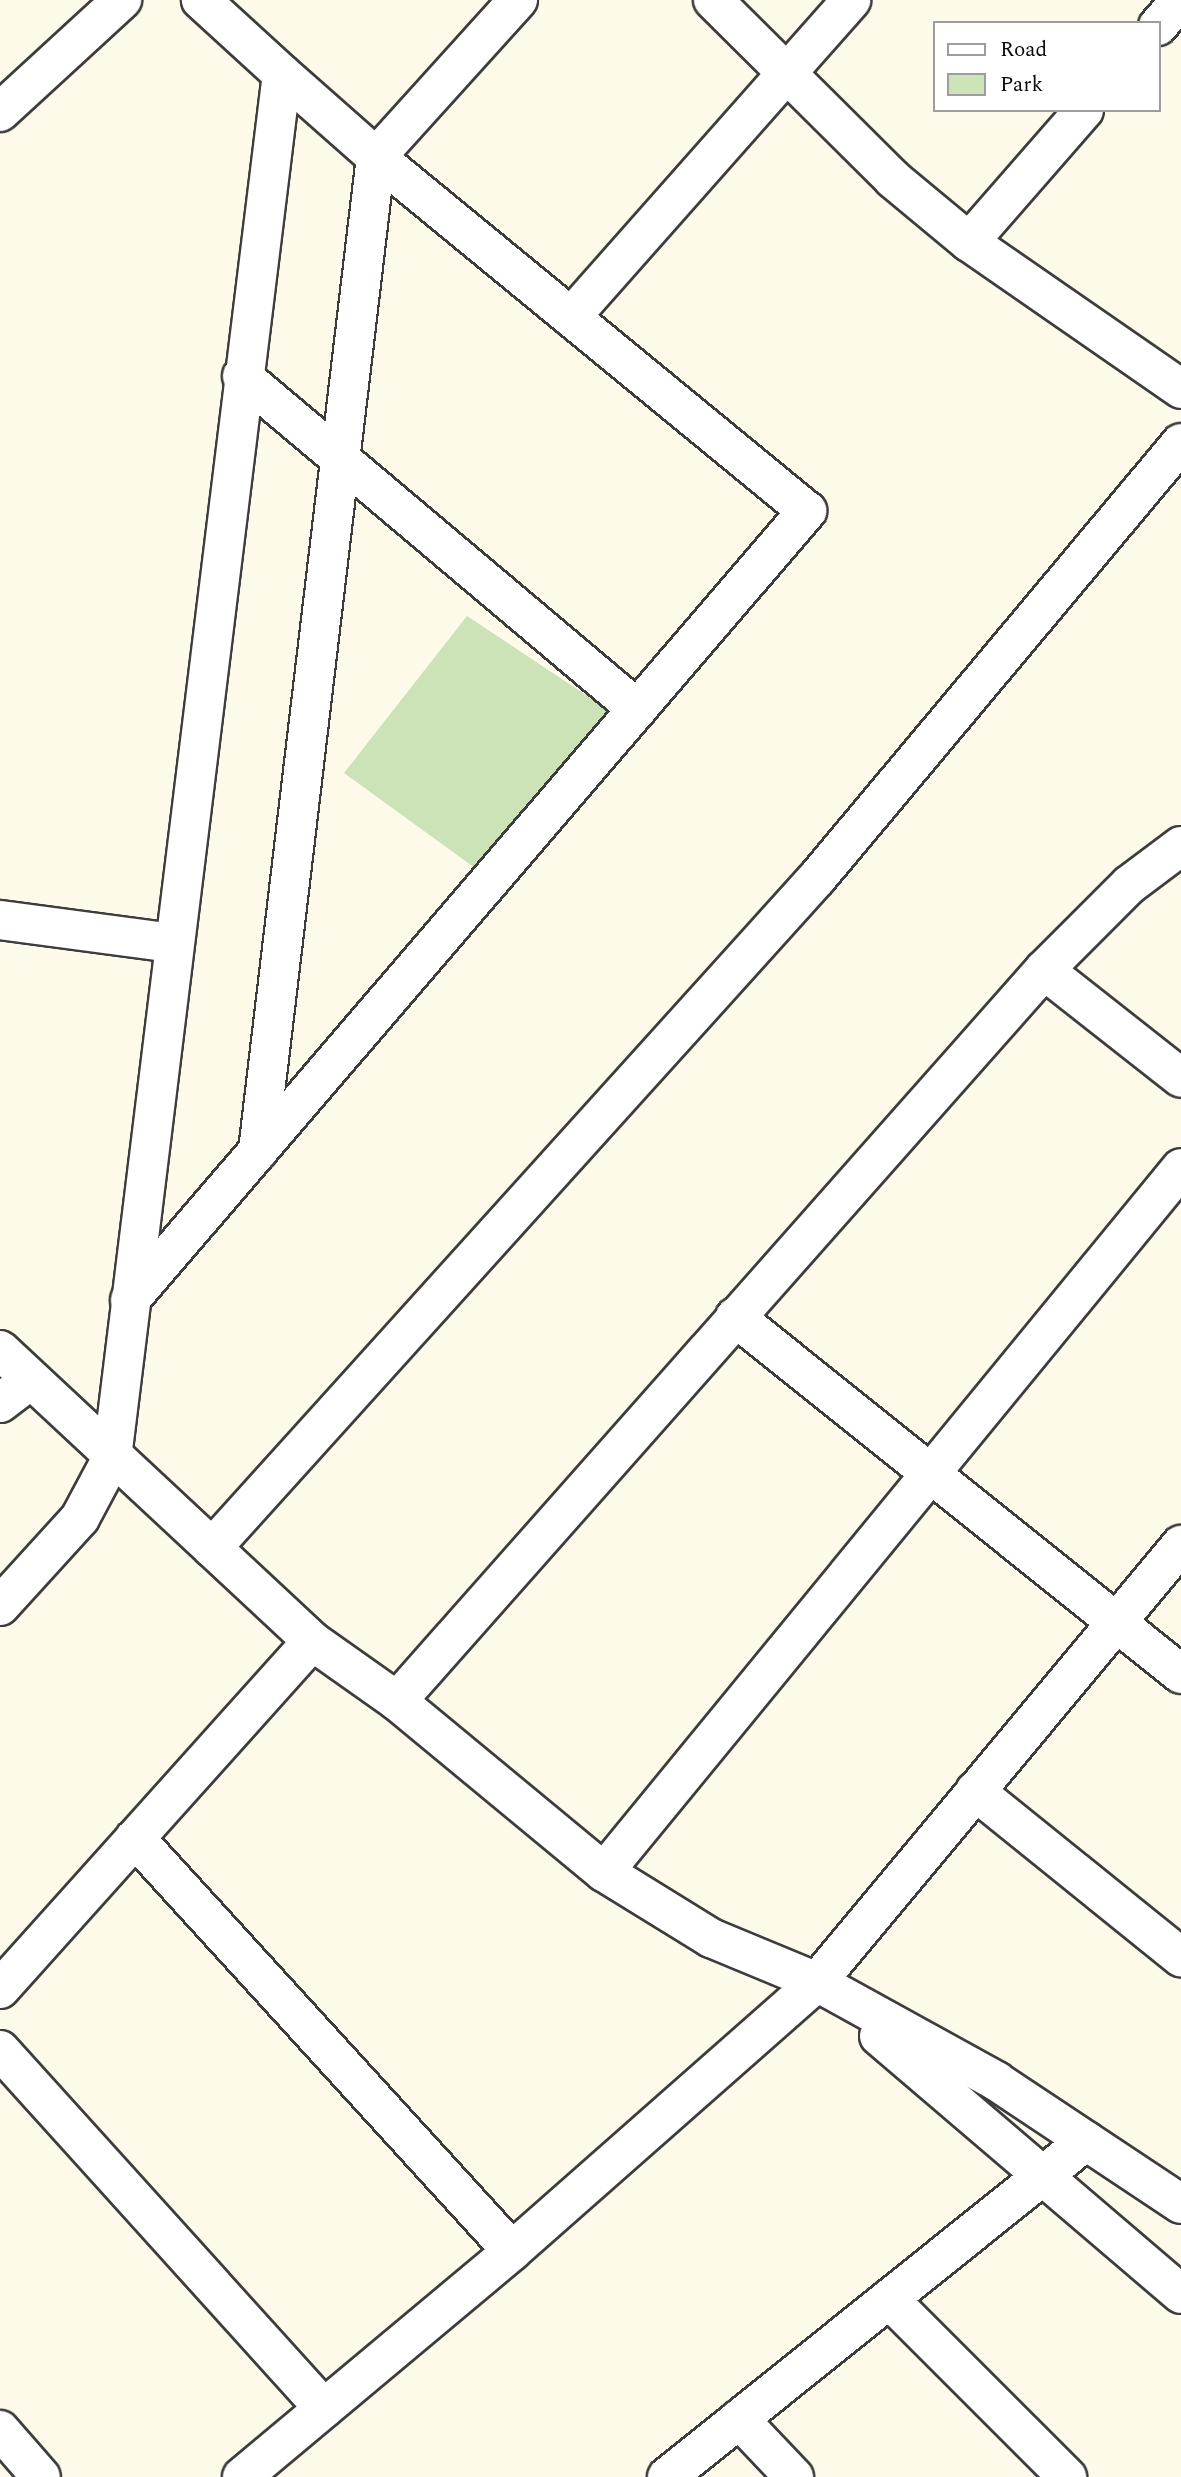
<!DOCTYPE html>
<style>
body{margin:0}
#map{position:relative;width:1181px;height:2477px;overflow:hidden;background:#fdfae9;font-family:Spectral,serif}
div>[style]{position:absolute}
.green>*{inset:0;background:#cce2b7}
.roads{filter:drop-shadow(2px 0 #3d3d3d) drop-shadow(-2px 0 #3d3d3d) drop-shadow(0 2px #3d3d3d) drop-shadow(0 -2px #3d3d3d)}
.minor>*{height:38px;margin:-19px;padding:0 19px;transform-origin:19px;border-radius:19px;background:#fff}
span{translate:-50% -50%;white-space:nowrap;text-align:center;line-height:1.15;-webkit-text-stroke:7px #fff;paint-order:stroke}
.legend{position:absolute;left:933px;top:21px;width:228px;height:91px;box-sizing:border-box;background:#fff;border:2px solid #9d9d9d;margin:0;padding:9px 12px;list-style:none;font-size:21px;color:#0a0a0a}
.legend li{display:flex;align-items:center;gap:14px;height:35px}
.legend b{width:35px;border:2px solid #9d9d9d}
</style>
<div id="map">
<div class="green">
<div style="clip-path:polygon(467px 616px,610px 711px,475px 868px,344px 773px)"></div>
</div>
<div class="roads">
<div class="minor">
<div style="left:713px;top:0;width:254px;rotate:44.8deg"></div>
<div style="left:893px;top:179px;width:99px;rotate:39.7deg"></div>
<div style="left:969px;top:242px;width:258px;rotate:34.7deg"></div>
<div style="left:1158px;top:26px;width:35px;rotate:-49deg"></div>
<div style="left:282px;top:74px;width:125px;rotate:41.4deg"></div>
<div style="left:376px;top:157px;width:212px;rotate:-47.9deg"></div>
<div style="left:0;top:112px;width:166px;rotate:-42.6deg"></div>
<div style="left:969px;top:242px;width:175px;rotate:-48.9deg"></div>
<div style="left:571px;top:317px;width:423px;rotate:-48.5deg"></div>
<div style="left:242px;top:376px;width:517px;rotate:40.13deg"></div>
<div style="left:0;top:920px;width:175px;rotate:7.6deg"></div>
<div style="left:1044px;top:970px;width:174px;rotate:38.2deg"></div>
<div style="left:258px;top:1151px;width:1001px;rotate:-83.23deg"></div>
<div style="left:130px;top:1300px;width:1040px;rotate:-49.37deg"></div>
<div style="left:807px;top:511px;width:558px;rotate:-140.6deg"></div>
<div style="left:735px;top:1317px;width:571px;rotate:38.68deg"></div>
<div style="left:0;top:1350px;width:427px;rotate:43deg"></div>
<div style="left:312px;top:1641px;width:104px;rotate:35.2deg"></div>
<div style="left:397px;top:1701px;width:268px;rotate:39.6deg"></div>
<div style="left:604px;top:1872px;width:126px;rotate:31.7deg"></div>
<div style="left:711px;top:1938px;width:115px;rotate:22.5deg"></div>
<div style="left:817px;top:1982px;width:205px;rotate:28.9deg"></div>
<div style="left:996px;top:2081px;width:222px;rotate:33.6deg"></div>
<div style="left:0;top:1403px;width:35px;rotate:-37deg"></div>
<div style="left:212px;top:1548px;width:903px;rotate:-47.92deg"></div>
<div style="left:817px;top:878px;width:567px;rotate:-50.08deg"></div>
<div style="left:0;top:1606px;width:119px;rotate:-47.7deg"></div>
<div style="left:80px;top:1518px;width:68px;rotate:-61.9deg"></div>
<div style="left:112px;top:1458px;width:1394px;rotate:-83deg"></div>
<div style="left:282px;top:74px;width:110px;rotate:-137.6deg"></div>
<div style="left:397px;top:1701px;width:976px;rotate:-48.49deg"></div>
<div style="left:1044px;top:970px;width:120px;rotate:-45deg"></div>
<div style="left:1129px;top:885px;width:65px;rotate:-36.9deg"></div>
<div style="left:975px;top:1791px;width:265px;rotate:38.9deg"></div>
<div style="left:135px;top:1838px;width:559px;rotate:47.61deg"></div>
<div style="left:604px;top:1872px;width:910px;rotate:-50.66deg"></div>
<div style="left:0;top:1989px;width:467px;rotate:-48.1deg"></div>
<div style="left:879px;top:2036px;width:397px;rotate:40.5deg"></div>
<div style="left:0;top:2050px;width:483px;rotate:47.9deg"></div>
<div style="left:889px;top:2299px;width:252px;rotate:45deg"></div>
<div style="left:739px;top:2419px;width:80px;rotate:46.5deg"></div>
<div style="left:0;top:2430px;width:62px;rotate:48.9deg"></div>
<div style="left:242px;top:2477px;width:352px;rotate:-39.9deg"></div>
<div style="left:512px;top:2251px;width:407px;rotate:-41.4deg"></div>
<div style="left:817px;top:1982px;width:569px;rotate:-50.21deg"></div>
<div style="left:667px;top:2477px;width:537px;rotate:-38.73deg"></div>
</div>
</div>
<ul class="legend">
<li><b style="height:9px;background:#fff"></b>Road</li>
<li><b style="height:19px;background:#cce2b7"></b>Park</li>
</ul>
</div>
